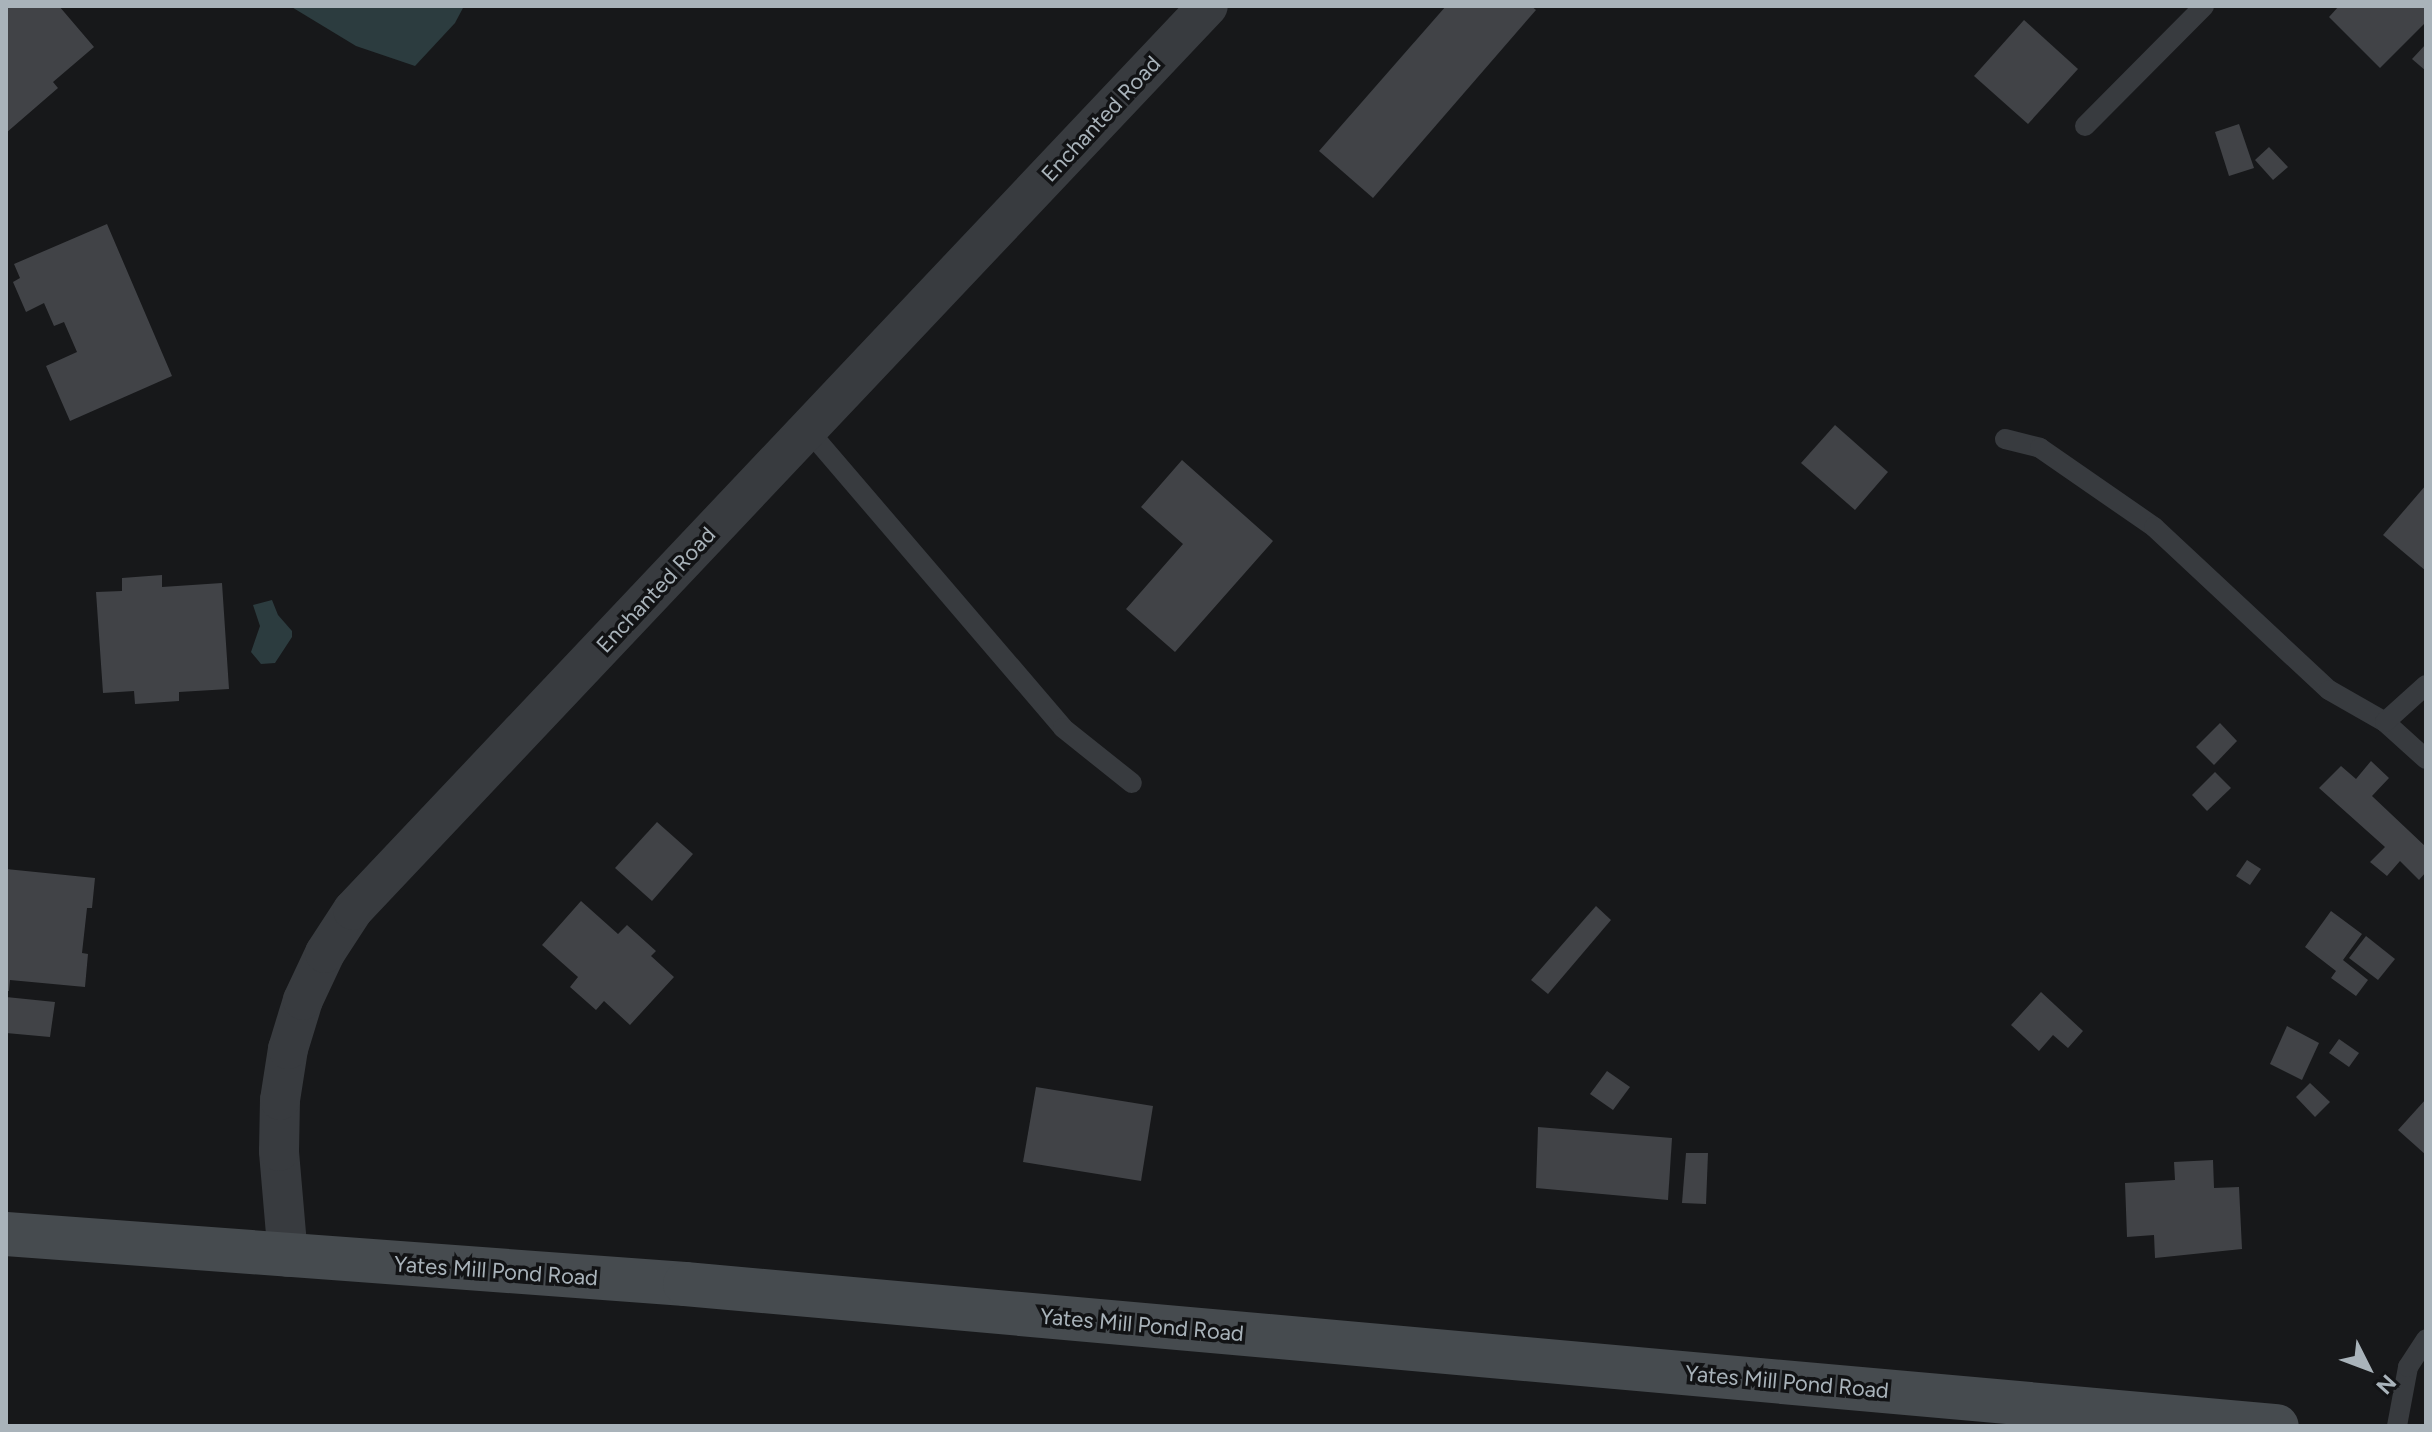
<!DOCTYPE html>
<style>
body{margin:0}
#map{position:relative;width:2432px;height:1432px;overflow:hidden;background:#17181a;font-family:Figtree,sans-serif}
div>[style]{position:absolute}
.water>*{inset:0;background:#2c3c3f}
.building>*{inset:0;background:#414347}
.lane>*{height:20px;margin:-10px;padding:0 10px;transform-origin:10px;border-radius:10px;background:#383b3f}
.street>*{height:40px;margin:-20px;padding:0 20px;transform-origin:20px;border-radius:20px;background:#383b3f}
.secondary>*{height:44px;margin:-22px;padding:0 22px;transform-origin:22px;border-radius:22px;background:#464b4f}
span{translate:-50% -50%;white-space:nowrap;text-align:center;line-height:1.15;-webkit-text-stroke:7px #121315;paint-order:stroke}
.street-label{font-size:22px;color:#a9b3ba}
.frame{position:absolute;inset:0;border:8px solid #a9b3ba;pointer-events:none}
.north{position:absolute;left:2328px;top:1328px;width:80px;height:80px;-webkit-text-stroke:6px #121315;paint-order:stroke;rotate:132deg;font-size:22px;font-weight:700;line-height:32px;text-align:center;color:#a9b3ba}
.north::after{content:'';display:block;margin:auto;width:28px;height:36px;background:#a9b3ba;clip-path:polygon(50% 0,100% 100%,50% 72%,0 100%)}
</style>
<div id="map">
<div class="water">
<div style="clip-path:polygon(290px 6px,464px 6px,455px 23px,415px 66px,356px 46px)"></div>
<div style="clip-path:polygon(272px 600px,278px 615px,292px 631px,292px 637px,275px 663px,261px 664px,251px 652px,260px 626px,253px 605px)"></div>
</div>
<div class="building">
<div style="clip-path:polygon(6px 6px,59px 6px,94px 47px,53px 82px,58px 88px,6px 133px)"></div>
<div style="clip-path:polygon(1446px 6px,1531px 6px,1536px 10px,1373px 198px,1319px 151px)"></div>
<div style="clip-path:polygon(2339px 6px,2426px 6px,2426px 22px,2380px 68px,2329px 17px)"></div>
<div style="clip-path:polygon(2024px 20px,2078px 69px,2028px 124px,1974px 76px)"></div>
<div style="clip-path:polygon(2426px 44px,2426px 71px,2412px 59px)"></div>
<div style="clip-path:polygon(2239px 124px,2254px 168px,2229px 176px,2215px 132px)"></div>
<div style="clip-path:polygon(2269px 147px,2288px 167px,2273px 180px,2255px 160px)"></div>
<div style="clip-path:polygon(107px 224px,172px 376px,70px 421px,46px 366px,77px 352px,64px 322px,54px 326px,44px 303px,26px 312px,13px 282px,20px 278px,14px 264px)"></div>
<div style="clip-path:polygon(1835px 425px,1888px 472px,1855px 510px,1801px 463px)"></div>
<div style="clip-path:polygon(1182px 460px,1273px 541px,1175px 652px,1126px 609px,1183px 544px,1141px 507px)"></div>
<div style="clip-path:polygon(2426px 485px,2426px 571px,2383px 535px)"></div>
<div style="clip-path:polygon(162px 575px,162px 587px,222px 583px,229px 689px,179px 692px,179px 701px,135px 704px,134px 691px,103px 693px,96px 592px,122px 591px,122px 578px)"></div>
<div style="clip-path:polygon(2220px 723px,2237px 741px,2214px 765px,2196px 747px)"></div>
<div style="clip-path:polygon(2371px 761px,2389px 778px,2372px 796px,2426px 847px,2426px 872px,2419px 880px,2400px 861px,2387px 876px,2370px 862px,2385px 847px,2319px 788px,2341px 766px,2356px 779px)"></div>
<div style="clip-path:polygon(2215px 772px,2231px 788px,2207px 811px,2192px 795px)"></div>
<div style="clip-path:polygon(657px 822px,693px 854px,652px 901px,615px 868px)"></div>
<div style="clip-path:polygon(2247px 860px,2261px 869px,2250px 885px,2236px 876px)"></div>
<div style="clip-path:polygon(6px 869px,95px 878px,92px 908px,87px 908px,82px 953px,88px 954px,85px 987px,10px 980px,9px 991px,6px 991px)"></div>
<div style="clip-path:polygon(581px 901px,618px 934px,627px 925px,656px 951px,651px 956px,674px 977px,630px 1025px,604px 1001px,596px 1010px,570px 987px,578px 977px,542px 945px)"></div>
<div style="clip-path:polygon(1596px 906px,1611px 920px,1548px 994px,1531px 980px)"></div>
<div style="clip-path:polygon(2331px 911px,2362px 934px,2343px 960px,2368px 980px,2356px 996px,2331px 978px,2336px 971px,2305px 947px)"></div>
<div style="clip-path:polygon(2366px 936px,2395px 959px,2378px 980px,2349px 958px)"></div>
<div style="clip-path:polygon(2041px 992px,2083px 1031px,2068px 1048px,2053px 1035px,2039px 1051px,2011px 1025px)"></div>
<div style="clip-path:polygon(6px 997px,55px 1002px,50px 1037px,6px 1033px)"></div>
<div style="clip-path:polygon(2287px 1026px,2319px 1043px,2302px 1080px,2270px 1064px)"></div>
<div style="clip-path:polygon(2339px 1039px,2359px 1053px,2349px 1067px,2329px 1053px)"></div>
<div style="clip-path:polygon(1607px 1071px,1630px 1087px,1613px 1110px,1590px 1094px)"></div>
<div style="clip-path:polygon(2310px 1083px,2330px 1102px,2315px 1117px,2296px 1097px)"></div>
<div style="clip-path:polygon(1036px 1087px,1153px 1106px,1141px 1181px,1023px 1162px)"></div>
<div style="clip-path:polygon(2426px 1099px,2426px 1155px,2398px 1130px)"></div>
<div style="clip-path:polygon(1538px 1127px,1672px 1138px,1668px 1200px,1536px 1188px)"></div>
<div style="clip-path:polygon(1686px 1153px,1708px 1153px,1706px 1204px,1682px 1203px)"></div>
<div style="clip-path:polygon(2213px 1160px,2214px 1188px,2239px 1187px,2242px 1249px,2155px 1258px,2154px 1235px,2127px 1237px,2125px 1183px,2175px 1180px,2174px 1162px)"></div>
</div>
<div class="lane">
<div style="left:2085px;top:126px;width:169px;rotate:-45.2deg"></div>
<div style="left:808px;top:430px;width:392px;rotate:49.4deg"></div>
<div style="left:1063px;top:728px;width:88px;rotate:38.6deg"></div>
<div style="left:2005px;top:439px;width:36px;rotate:14deg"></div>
<div style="left:2040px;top:448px;width:139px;rotate:34.7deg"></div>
<div style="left:2154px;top:527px;width:239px;rotate:43deg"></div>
<div style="left:2329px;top:690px;width:64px;rotate:29.7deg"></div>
<div style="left:2385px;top:722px;width:55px;rotate:42.1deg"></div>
<div style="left:2385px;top:722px;width:55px;rotate:-42.1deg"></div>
<div style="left:2397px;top:1426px;width:60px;rotate:-79.4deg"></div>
<div style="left:2408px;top:1367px;width:33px;rotate:-57deg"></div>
</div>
<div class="street">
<div style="left:288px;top:1257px;width:106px;rotate:-94.9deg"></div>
<div style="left:279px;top:1151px;width:51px;rotate:-88.9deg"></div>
<div style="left:280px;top:1100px;width:52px;rotate:-81.1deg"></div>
<div style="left:288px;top:1049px;width:51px;rotate:-73deg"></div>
<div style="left:303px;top:1000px;width:52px;rotate:-64.9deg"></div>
<div style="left:325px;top:953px;width:51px;rotate:-56.9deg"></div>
<div style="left:353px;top:910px;width:1244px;rotate:-46.6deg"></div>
</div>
<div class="secondary">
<div style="left:6px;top:1234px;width:681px;rotate:4.21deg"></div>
<div style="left:685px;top:1284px;width:1598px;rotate:5.1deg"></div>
</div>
<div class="street-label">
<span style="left:1101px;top:119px;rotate:-47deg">Enchanted Road</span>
<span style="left:656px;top:590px;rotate:-47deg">Enchanted Road</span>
<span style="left:496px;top:1271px;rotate:4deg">Yates Mill Pond Road</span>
<span style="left:1142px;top:1325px;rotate:5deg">Yates Mill Pond Road</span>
<span style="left:1787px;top:1382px;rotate:5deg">Yates Mill Pond Road</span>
</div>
<div class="frame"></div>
<div class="north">N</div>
</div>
